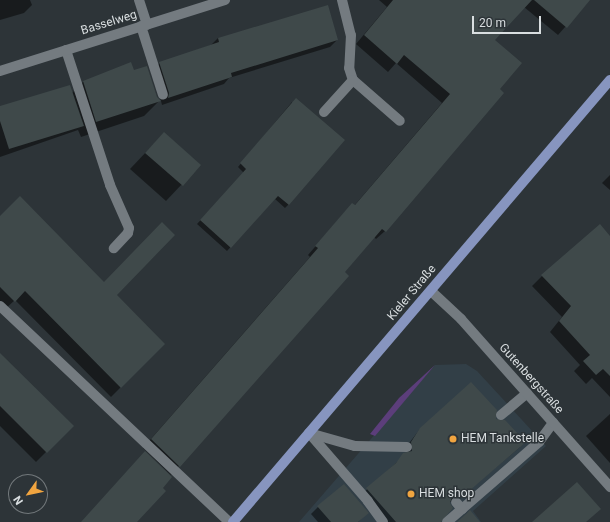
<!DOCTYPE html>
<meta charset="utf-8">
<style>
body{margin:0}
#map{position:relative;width:610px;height:522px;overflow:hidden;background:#2d3438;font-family:Roboto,sans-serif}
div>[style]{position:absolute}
.built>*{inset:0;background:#323f47}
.green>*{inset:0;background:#5c3e7b}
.shadow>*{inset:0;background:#0007}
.building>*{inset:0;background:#3f494a}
.lane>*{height:10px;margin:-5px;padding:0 5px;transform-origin:5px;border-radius:5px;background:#747b80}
.street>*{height:10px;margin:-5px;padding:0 5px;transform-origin:5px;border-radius:5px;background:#747b80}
.secondary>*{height:10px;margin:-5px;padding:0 5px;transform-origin:5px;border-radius:5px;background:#747b80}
.primary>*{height:10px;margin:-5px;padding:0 5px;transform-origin:5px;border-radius:5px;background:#8795bf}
.dots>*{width:11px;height:11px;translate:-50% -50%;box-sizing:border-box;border:2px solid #2d3438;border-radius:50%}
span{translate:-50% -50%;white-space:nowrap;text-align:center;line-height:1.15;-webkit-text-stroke:3px #2d3438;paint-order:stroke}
.street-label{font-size:12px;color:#d9dee0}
.poi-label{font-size:12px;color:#d9dee0}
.left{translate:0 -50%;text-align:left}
.north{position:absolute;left:8px;top:474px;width:40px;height:40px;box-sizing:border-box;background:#2d3438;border:1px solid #72787b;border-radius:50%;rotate:237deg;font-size:11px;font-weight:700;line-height:16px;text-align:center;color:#d9dee0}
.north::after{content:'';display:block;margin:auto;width:14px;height:18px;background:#f1a540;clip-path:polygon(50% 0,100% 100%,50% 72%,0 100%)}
.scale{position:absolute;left:472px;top:16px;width:69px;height:18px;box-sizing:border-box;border:2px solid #d9dee0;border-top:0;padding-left:5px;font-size:12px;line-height:14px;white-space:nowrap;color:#d9dee0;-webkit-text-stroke:3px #2d3438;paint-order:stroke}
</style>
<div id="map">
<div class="built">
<div style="clip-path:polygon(466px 364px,477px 371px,546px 446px,473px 511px,481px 522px,299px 522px,435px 365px)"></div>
</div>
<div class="green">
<div style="clip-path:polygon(435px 365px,375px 436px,370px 434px,399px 398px)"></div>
</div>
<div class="shadow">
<div style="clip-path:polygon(0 0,30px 0,32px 5px,24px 13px,0 20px)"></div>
<div style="clip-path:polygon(379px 0,589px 0,558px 35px,524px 7px,493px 40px,385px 231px,376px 239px,374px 237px,171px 475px,143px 448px,310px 257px,308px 255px,344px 213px,354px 206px,442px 103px,396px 63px,388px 72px,356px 44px,387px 7px)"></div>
<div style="clip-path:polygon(218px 38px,337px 40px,330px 47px,229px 78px,224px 84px,162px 105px,153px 70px,160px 63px,211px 45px)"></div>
<div style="clip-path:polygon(133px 71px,159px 101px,144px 116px,81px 137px,78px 130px,0 157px,0 108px,72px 93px,83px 82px)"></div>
<div style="clip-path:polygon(292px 102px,289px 204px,285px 208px,275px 199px,227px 251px,197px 224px,244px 173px,238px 167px)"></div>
<div style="clip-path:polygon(164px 133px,200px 165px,166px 201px,130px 169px)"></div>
<div style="clip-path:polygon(610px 175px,610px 190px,602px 183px)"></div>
<div style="clip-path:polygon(0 217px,104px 283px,164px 344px,111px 397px,15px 300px,4px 310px,0 306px)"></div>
<div style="clip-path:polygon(610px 237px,610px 397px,592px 378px,586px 384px,574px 371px,580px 365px,550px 332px,562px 317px,532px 286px,542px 276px)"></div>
<div style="clip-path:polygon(0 354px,72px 426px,36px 462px,0 426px)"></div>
<div style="clip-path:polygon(610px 414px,610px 463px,586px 436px)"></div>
<div style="clip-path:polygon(495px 420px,520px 447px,455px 502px,450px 502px,450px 505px,431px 522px,386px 522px,362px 494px,407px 453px,406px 447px,420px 429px)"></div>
<div style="clip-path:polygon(318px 507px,367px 513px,358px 522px,318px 522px,311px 514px)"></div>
</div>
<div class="building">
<div style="clip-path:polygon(393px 0,532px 0,495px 40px,522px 63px,500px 89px,504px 93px,386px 232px,382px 229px,345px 272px,349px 276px,180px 467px,151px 439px,318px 248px,315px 246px,352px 203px,355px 205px,450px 94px,404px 55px,397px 64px,364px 35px)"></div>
<div style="clip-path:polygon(534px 0,590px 0,567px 28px)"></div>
<div style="clip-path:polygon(328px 5px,338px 40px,231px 73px,232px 77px,168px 98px,169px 93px,159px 62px,219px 42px,218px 38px)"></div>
<div style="clip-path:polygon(131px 62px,134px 70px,147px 66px,157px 97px,161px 101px,96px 122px,83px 81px)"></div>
<div style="clip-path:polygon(70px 85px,84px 126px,9px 149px,0 121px,0 106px)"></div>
<div style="clip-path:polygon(296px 98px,345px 140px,289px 205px,278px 196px,231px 248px,200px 220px,246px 169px,240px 163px)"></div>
<div style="clip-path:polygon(164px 132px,201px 165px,183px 186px,145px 153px)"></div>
<div style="clip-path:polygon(20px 196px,104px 282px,162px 222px,175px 235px,117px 295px,165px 344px,121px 388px,25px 291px,15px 302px,0 287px,0 216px)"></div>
<div style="clip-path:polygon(600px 224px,610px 236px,610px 376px,603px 369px,596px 375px,583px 361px,590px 355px,559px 321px,571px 306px,541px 275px)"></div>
<div style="clip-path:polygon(0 353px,74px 426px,47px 453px,0 406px)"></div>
<div style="clip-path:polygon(471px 382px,497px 410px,496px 419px,505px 420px,526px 442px,461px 498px,452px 497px,450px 503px,453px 508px,441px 522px,396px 522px,366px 488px,396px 463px,403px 453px,412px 451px,411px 442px,420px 428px)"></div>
<div style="clip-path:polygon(145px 451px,172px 477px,163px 488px,166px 491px,137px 522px,81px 522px)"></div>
<div style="clip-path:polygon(577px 482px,601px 509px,586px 522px,532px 522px)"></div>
<div style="clip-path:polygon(344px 484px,369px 513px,358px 522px,331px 522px,317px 506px)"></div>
<div style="clip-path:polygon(470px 510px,480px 522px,457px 522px,466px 514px)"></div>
</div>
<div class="lane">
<div style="left:342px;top:0;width:36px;rotate:76deg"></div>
<div style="left:351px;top:35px;width:33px;rotate:93deg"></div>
<div style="left:349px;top:68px;width:13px;rotate:72deg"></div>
<div style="left:353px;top:80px;width:62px;rotate:41.1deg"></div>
<div style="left:141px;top:26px;width:72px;rotate:72.3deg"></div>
<div style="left:66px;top:50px;width:142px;rotate:71.9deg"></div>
<div style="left:110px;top:185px;width:47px;rotate:66.2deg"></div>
<div style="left:129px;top:228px;width:5px;rotate:101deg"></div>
<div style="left:128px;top:233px;width:21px;rotate:133deg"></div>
<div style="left:324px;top:112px;width:43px;rotate:-47.8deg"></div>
<div style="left:0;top:306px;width:315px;rotate:43.3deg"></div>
<div style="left:501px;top:415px;width:34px;rotate:-40deg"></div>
<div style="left:462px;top:509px;width:102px;rotate:-41deg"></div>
<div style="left:539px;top:442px;width:24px;rotate:-54deg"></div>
<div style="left:383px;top:522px;width:26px;rotate:-126deg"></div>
<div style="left:368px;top:501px;width:90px;rotate:-130.9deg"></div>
<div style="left:309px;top:433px;width:48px;rotate:15.8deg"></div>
<div style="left:355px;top:446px;width:52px;rotate:1.1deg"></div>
<div style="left:447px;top:522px;width:20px;rotate:-41deg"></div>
<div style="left:462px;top:509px;width:9px;rotate:-131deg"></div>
</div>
<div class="street">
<div style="left:139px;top:0;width:26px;rotate:72deg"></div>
<div style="left:431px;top:291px;width:41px;rotate:43deg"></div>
<div style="left:461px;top:319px;width:225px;rotate:48.4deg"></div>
</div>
<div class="secondary">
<div style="left:0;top:71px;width:236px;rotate:-17.5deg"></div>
</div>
<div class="primary">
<div style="left:233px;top:522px;width:581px;rotate:-49.54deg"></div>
</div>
<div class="dots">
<div style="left:453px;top:439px;background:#f1a540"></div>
<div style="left:411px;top:494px;background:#f1a540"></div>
</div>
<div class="street-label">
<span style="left:109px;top:23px;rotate:-17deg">Basselweg</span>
<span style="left:412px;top:293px;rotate:-50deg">Kieler Straße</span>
<span style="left:531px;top:379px;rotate:48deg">Gutenbergstraße</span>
</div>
<div class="poi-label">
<span class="left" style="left:461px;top:439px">HEM Tankstelle</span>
<span class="left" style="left:419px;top:494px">HEM shop</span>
</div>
<div class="north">N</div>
<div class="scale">20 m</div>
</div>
